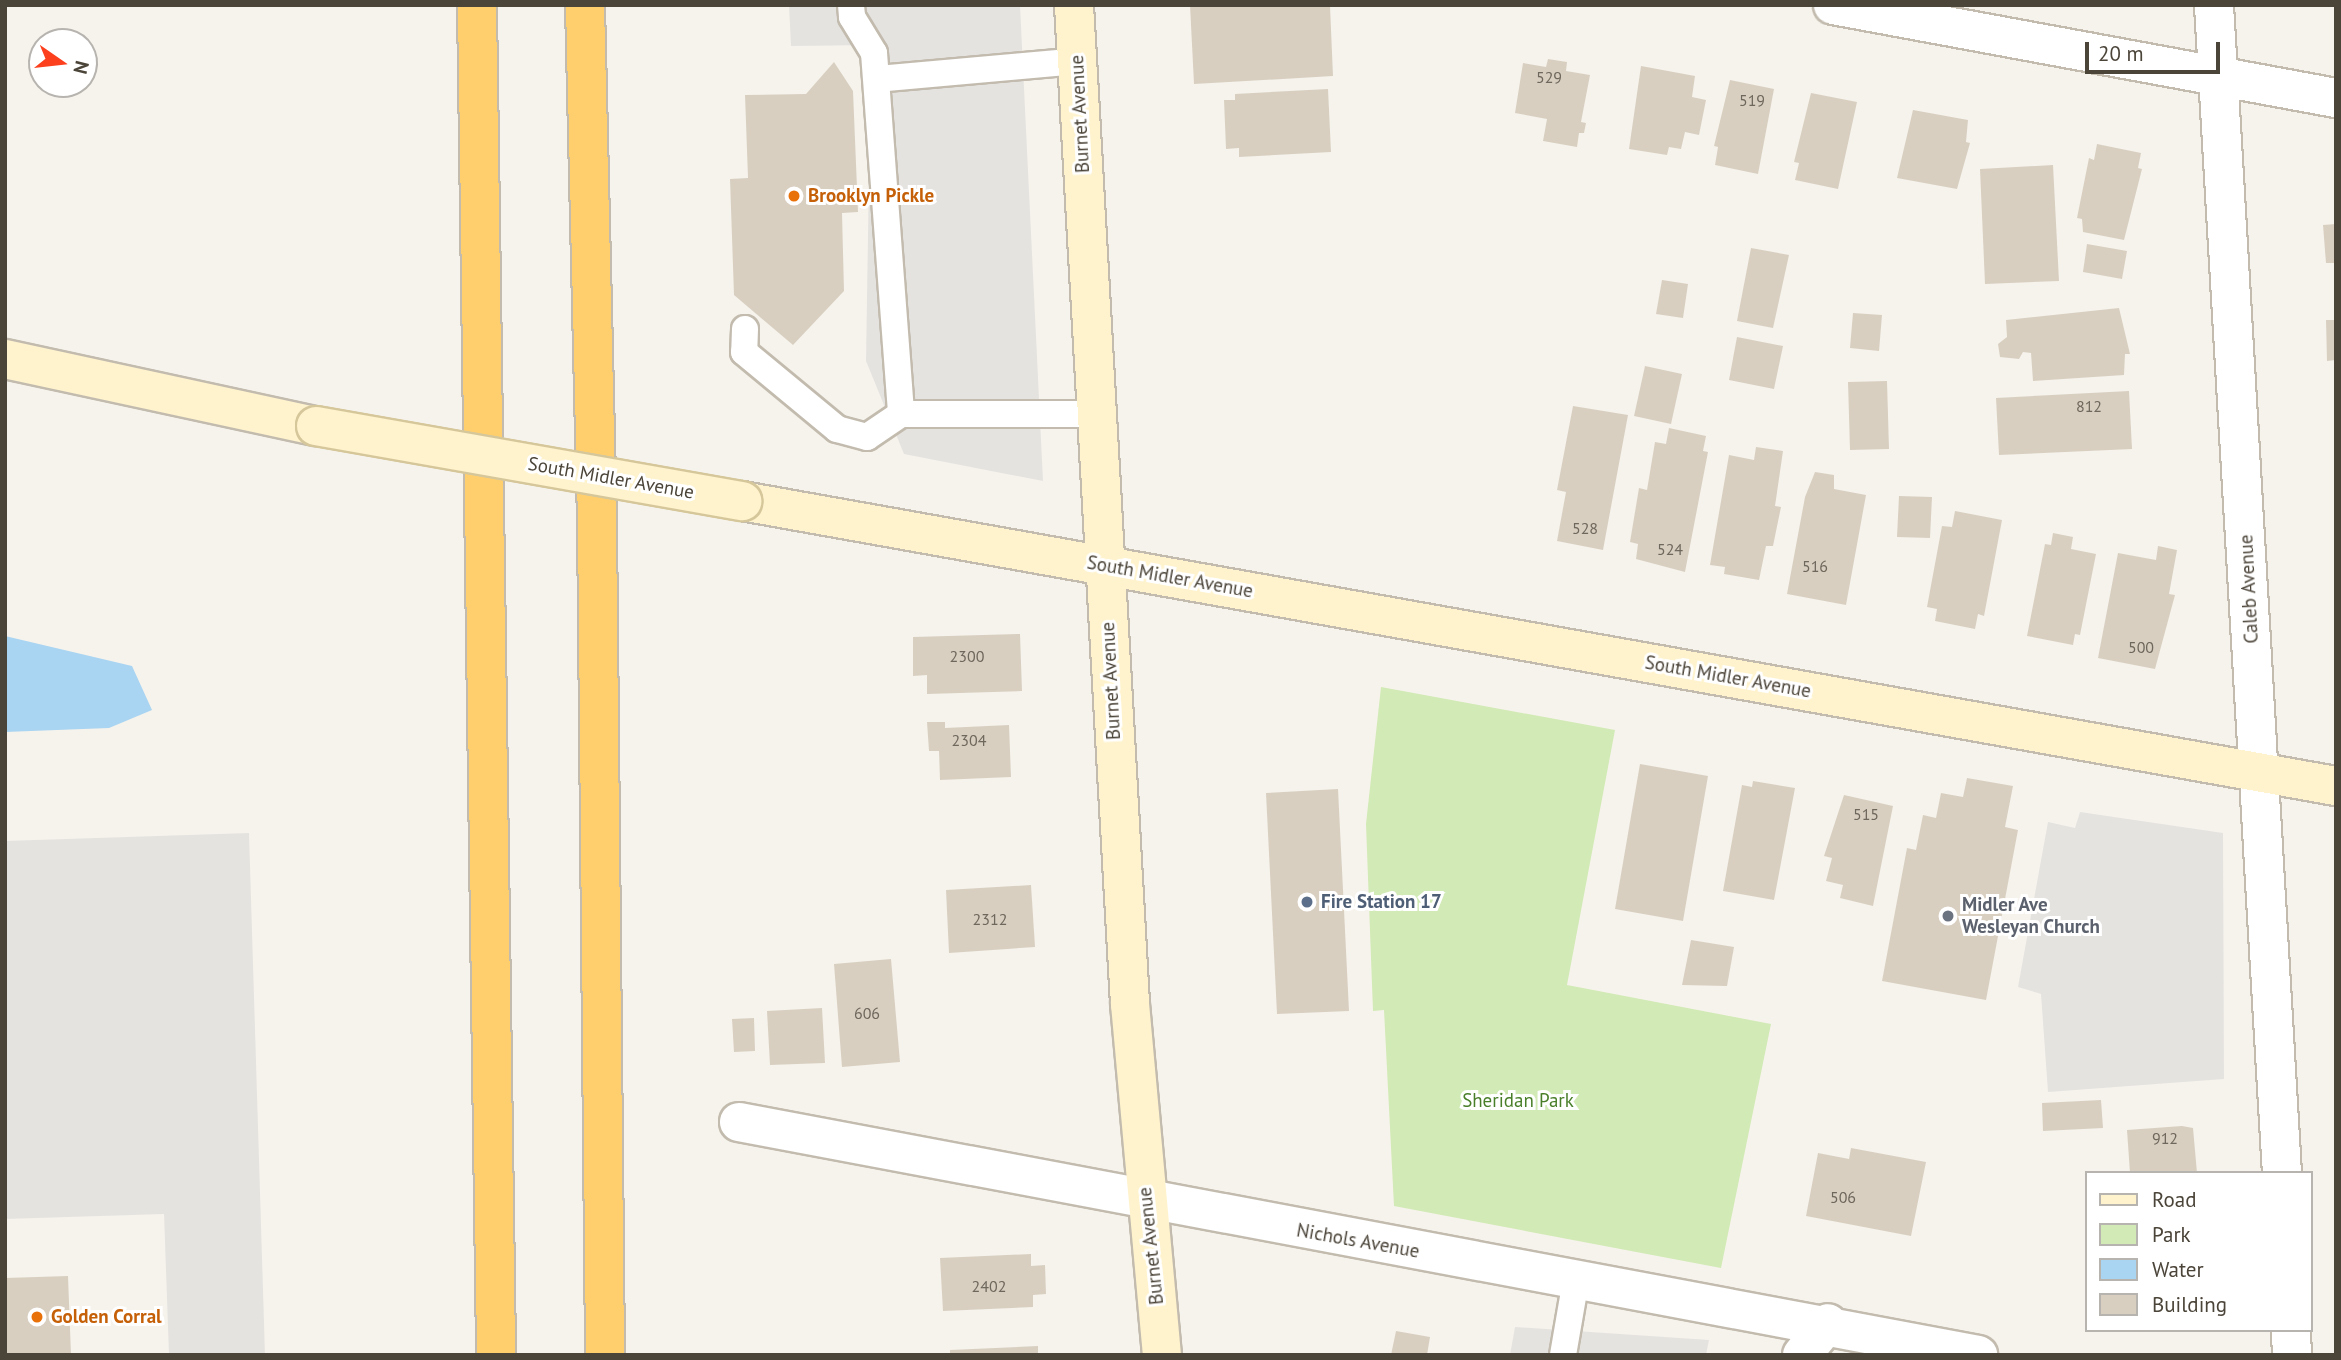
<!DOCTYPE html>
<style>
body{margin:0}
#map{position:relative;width:2341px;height:1360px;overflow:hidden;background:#f6f3ec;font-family:"PT Sans",sans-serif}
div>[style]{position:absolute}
.green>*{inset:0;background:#d2eab5}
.parking>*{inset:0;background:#e5e3e0}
.water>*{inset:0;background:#a9d4f2}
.building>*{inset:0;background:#d8cfc1}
.roads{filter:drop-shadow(2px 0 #c2bbae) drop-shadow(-2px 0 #c2bbae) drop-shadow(0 2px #c2bbae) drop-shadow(0 -2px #c2bbae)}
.lane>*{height:26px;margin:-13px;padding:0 13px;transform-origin:13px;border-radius:13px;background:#fff}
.street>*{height:38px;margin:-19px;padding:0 19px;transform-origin:19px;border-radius:19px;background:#fff}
.secondary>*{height:38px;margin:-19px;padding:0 19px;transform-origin:19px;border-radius:19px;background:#fff3cd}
.highway>*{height:38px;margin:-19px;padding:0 19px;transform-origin:19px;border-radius:19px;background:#ffcf6e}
.bridges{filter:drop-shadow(2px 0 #d6c79b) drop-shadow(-2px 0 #d6c79b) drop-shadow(0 2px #d6c79b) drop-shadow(0 -2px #d6c79b)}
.secondary-bridge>*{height:38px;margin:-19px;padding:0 19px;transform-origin:19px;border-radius:19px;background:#fff3cd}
.dots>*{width:19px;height:19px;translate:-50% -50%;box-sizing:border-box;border:4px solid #fff;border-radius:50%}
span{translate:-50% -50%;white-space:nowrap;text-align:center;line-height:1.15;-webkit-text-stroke:6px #fff;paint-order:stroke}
.number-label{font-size:16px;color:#6e675b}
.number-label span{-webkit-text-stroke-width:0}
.street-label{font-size:19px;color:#4b4439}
.food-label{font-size:19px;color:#c56008;font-weight:700}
.left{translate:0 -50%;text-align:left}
.service-label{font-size:19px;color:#4e5e75;font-weight:700}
.worship-label{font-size:19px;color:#5b616d;font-weight:700}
.park-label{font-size:19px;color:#4a7f2a}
.frame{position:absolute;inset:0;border:7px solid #4b4439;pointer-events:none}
.legend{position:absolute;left:2085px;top:1171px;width:228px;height:161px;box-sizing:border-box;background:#fff;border:2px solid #b7b4b0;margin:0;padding:9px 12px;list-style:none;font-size:21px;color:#4b4439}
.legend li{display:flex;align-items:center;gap:14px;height:35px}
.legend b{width:35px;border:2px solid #b7b4b0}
.north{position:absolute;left:28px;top:28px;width:70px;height:70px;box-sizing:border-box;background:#fff;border:2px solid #b7b4b0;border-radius:50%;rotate:104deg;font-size:19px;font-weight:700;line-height:28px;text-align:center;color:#4b4439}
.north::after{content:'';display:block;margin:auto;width:24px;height:32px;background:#fc3f1d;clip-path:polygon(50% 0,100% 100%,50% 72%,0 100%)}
.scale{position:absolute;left:2085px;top:42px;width:135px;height:32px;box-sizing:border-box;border:4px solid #4b4439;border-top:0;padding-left:9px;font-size:21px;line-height:24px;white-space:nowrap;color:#4b4439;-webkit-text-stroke:5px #fff;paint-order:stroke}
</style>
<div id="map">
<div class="green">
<div style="clip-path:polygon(1381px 687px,1615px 730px,1567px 985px,1771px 1024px,1721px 1268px,1394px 1206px,1384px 1010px,1373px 1011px,1366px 824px)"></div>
</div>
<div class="parking">
<div style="clip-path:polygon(789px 5px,1020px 5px,1043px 481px,904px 454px,866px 361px,871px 45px,791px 46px)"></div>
<div style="clip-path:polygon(2080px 812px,2223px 833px,2224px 1079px,2048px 1092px,2041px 994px,2018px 987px,2048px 822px,2075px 828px)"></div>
<div style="clip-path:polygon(249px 833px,265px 1355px,169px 1355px,164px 1214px,5px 1219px,5px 841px)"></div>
<div style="clip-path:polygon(1515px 1327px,1709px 1340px,1706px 1355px,1510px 1355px)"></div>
</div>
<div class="water">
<div style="clip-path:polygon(5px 636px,132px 666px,152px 710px,109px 728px,5px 732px)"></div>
</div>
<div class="building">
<div style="clip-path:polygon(1190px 5px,1330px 6px,1333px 76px,1194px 84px)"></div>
<div style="clip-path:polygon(1548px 59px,1567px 62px,1566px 71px,1590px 75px,1581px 122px,1586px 123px,1584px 133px,1579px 133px,1577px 147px,1543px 141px,1547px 119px,1515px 113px,1523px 63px,1546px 67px)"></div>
<div style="clip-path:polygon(834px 62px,853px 91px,858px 212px,842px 213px,844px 291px,793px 345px,734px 295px,730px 179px,748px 178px,745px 95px,806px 94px)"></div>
<div style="clip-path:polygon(1641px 66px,1695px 76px,1692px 97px,1706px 100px,1699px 135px,1685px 132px,1681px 149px,1669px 147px,1667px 155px,1629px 149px)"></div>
<div style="clip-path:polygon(1730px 80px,1774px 89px,1758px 174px,1715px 165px,1718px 147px,1714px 146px)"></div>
<div style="clip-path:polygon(1328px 89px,1331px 152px,1239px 157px,1239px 148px,1226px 149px,1224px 100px,1235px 100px,1235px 94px)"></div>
<div style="clip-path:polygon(1811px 93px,1857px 102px,1838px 189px,1795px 180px,1799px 163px,1794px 162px)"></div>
<div style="clip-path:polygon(1913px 110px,1968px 120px,1966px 142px,1970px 143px,1957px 189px,1897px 178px)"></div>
<div style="clip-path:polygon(2097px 144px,2141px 153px,2138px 168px,2142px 169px,2124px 240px,2083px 232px,2082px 219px,2077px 218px,2089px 158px,2094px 160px)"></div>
<div style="clip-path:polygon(2053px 165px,2059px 281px,1985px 284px,1980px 169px)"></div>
<div style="clip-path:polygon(2336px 224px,2336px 263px,2326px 263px,2323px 225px)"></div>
<div style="clip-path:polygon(2087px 244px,2127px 251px,2122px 279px,2083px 272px)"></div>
<div style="clip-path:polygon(1751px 248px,1789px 255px,1773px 328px,1737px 321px)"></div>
<div style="clip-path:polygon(1662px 280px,1688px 284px,1683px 318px,1656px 314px)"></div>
<div style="clip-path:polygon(2119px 308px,2130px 354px,2125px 354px,2124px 375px,2033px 381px,2031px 353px,2023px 352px,2019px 359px,2000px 357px,1998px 344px,2007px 337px,2006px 320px)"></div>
<div style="clip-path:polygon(1853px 313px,1882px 315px,1879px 351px,1850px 348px)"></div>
<div style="clip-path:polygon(2326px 320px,2336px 320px,2336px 360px,2327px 361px)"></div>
<div style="clip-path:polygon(1737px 337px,1783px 346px,1774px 389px,1729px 380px)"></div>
<div style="clip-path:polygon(1645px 366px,1682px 374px,1671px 424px,1634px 416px)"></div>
<div style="clip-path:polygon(1887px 381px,1889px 449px,1850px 450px,1848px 382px)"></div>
<div style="clip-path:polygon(2129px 391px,2132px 449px,1999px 455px,1996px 398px)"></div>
<div style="clip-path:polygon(1573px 406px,1628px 415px,1603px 550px,1557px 541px,1566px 492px,1557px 490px)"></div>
<div style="clip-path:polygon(1669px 428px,1706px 436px,1703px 451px,1708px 452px,1685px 572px,1636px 559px,1638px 544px,1630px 542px,1639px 488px,1647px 490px,1655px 442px,1666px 444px)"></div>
<div style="clip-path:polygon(1756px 447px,1783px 451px,1775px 506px,1781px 507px,1773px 546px,1766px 546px,1759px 580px,1724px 574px,1725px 567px,1710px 565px,1729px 455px,1754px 460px)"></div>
<div style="clip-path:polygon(1815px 472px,1834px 475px,1834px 489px,1866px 495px,1846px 605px,1787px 594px,1805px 497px)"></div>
<div style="clip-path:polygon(1899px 496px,1932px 497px,1930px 538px,1897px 537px)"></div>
<div style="clip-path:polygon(1955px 511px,2002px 520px,1984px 616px,1978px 614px,1975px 629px,1935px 621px,1937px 609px,1927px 607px,1942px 526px,1952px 527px)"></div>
<div style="clip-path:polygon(2053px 533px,2073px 537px,2071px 549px,2096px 554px,2080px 635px,2075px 634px,2073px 645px,2027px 636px,2045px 544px,2051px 545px)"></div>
<div style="clip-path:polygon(2158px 546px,2177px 550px,2169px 594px,2175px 595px,2155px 669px,2098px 658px,2118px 553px,2156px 560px)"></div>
<div style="clip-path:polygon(1020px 634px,1022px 691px,927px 694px,927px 675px,913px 676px,913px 637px)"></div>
<div style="clip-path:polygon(927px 722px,945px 722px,945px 728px,1009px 725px,1011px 777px,940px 780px,939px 751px,929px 751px)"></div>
<div style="clip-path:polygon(1640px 764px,1708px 776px,1683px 921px,1615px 909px)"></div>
<div style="clip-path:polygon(1967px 778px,2013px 786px,2005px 827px,2018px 830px,1986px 1000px,1882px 981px,1907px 848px,1916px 850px,1923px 815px,1936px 818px,1941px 793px,1963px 797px)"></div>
<div style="clip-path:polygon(1753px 781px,1795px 788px,1774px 900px,1723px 891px,1742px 785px,1752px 787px)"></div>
<div style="clip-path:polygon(1338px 789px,1349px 1011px,1277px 1014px,1266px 793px)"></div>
<div style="clip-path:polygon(1844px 795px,1893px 806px,1873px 906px,1840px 898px,1843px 885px,1826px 881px,1832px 858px,1824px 856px)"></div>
<div style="clip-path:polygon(1031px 885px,1035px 947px,949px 953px,946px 890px)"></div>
<div style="clip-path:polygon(1691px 940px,1734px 947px,1727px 986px,1682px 985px)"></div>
<div style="clip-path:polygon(891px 959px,900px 1062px,842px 1067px,834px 964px)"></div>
<div style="clip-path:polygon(822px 1008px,825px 1063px,770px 1065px,767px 1011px)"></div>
<div style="clip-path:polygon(754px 1018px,755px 1051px,734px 1052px,732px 1019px)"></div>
<div style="clip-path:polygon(2101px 1100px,2103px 1128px,2043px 1131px,2042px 1103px)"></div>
<div style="clip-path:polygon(2182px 1126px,2193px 1128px,2197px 1173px,2130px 1173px,2127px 1130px)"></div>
<div style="clip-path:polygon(1851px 1148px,1926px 1162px,1911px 1236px,1806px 1216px,1818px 1153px,1849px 1159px)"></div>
<div style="clip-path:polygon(1031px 1254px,1031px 1266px,1045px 1265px,1046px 1294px,1033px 1295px,1033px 1307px,943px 1311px,940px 1258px)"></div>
<div style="clip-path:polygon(68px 1276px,71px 1355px,5px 1355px,5px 1278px)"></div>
<div style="clip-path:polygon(1396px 1331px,1430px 1337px,1427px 1355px,1391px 1355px)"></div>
<div style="clip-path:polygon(1038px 1346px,1038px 1355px,950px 1355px,950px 1350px)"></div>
</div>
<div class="roads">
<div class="lane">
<div style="left:851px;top:5px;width:12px;rotate:85deg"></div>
<div style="left:852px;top:17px;width:42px;rotate:58.6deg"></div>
<div style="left:874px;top:53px;width:362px;rotate:85.7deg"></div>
<div style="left:901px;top:414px;width:195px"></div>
<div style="left:877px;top:79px;width:202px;rotate:-5.1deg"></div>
<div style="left:745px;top:329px;width:23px;rotate:92deg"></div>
<div style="left:744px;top:352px;width:121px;rotate:39.6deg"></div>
<div style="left:837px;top:429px;width:31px;rotate:15deg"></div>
<div style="left:867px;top:437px;width:41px;rotate:-34.1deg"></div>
<div style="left:1563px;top:1355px;width:76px;rotate:-80.2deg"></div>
</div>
<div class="street">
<div style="left:1833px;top:5px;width:512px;rotate:10.48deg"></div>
<div style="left:2214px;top:5px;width:1170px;rotate:86.67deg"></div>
<div style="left:739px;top:1122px;width:1261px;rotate:10.65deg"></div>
<div style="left:2291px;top:1330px;width:25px;rotate:88deg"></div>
<div style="left:1802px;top:1355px;width:41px;rotate:-50.9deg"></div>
</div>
<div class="secondary">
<div style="left:1074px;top:5px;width:1001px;rotate:86.79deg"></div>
<div style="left:1130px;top:1004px;width:352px;rotate:84.8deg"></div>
<div style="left:5px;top:359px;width:318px;rotate:12.2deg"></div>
<div style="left:742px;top:501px;width:1619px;rotate:10.14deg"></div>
</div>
<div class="highway">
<div style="left:477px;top:5px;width:1350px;rotate:89.19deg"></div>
<div style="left:585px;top:5px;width:516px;rotate:88.67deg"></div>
<div style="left:597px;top:521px;width:834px;rotate:89.45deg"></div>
</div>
</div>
<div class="bridges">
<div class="secondary-bridge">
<div style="left:316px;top:426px;width:433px;rotate:10deg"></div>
</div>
</div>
<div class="dots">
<div style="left:794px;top:196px;background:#e8710a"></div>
<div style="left:1307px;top:902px;background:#5c6f8a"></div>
<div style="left:1948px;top:916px;background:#6b7280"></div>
<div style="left:37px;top:1317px;background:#e8710a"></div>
</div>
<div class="number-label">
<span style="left:1549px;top:77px">529</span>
<span style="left:1752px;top:100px">519</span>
<span style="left:2089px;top:406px">812</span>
<span style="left:1585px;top:528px">528</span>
<span style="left:1670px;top:549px">524</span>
<span style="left:1815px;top:566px">516</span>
<span style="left:2141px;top:647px">500</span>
<span style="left:967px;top:656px">2300</span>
<span style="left:969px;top:740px">2304</span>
<span style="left:1866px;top:814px">515</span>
<span style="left:990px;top:919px">2312</span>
<span style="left:867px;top:1013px">606</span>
<span style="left:2165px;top:1138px">912</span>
<span style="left:1843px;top:1197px">506</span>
<span style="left:989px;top:1286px">2402</span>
</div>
<div class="street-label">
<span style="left:1080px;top:114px;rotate:-93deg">Burnet Avenue</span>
<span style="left:611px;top:478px;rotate:10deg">South Midler Avenue</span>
<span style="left:1170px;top:577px;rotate:10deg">South Midler Avenue</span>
<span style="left:2249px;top:589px;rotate:-93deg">Caleb Avenue</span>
<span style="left:1728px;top:677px;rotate:10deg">South Midler Avenue</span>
<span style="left:1111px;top:681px;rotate:-93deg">Burnet Avenue</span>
<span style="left:1358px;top:1241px;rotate:10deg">Nichols Avenue</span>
<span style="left:1151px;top:1246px;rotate:-96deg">Burnet Avenue</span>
</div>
<div class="food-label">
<span class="left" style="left:808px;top:196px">Brooklyn Pickle</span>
<span class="left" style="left:51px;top:1317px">Golden Corral</span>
</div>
<div class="service-label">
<span class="left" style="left:1321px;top:902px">Fire Station 17</span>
</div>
<div class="worship-label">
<span class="left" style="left:1962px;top:916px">Midler Ave<br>Wesleyan Church</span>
</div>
<div class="park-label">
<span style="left:1518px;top:1101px">Sheridan Park</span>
</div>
<div class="frame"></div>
<ul class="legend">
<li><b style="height:9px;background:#fff3cd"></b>Road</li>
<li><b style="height:19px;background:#d2eab5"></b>Park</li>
<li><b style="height:19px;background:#a9d4f2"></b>Water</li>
<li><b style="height:19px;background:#d8cfc1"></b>Building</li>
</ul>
<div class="north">N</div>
<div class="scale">20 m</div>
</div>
